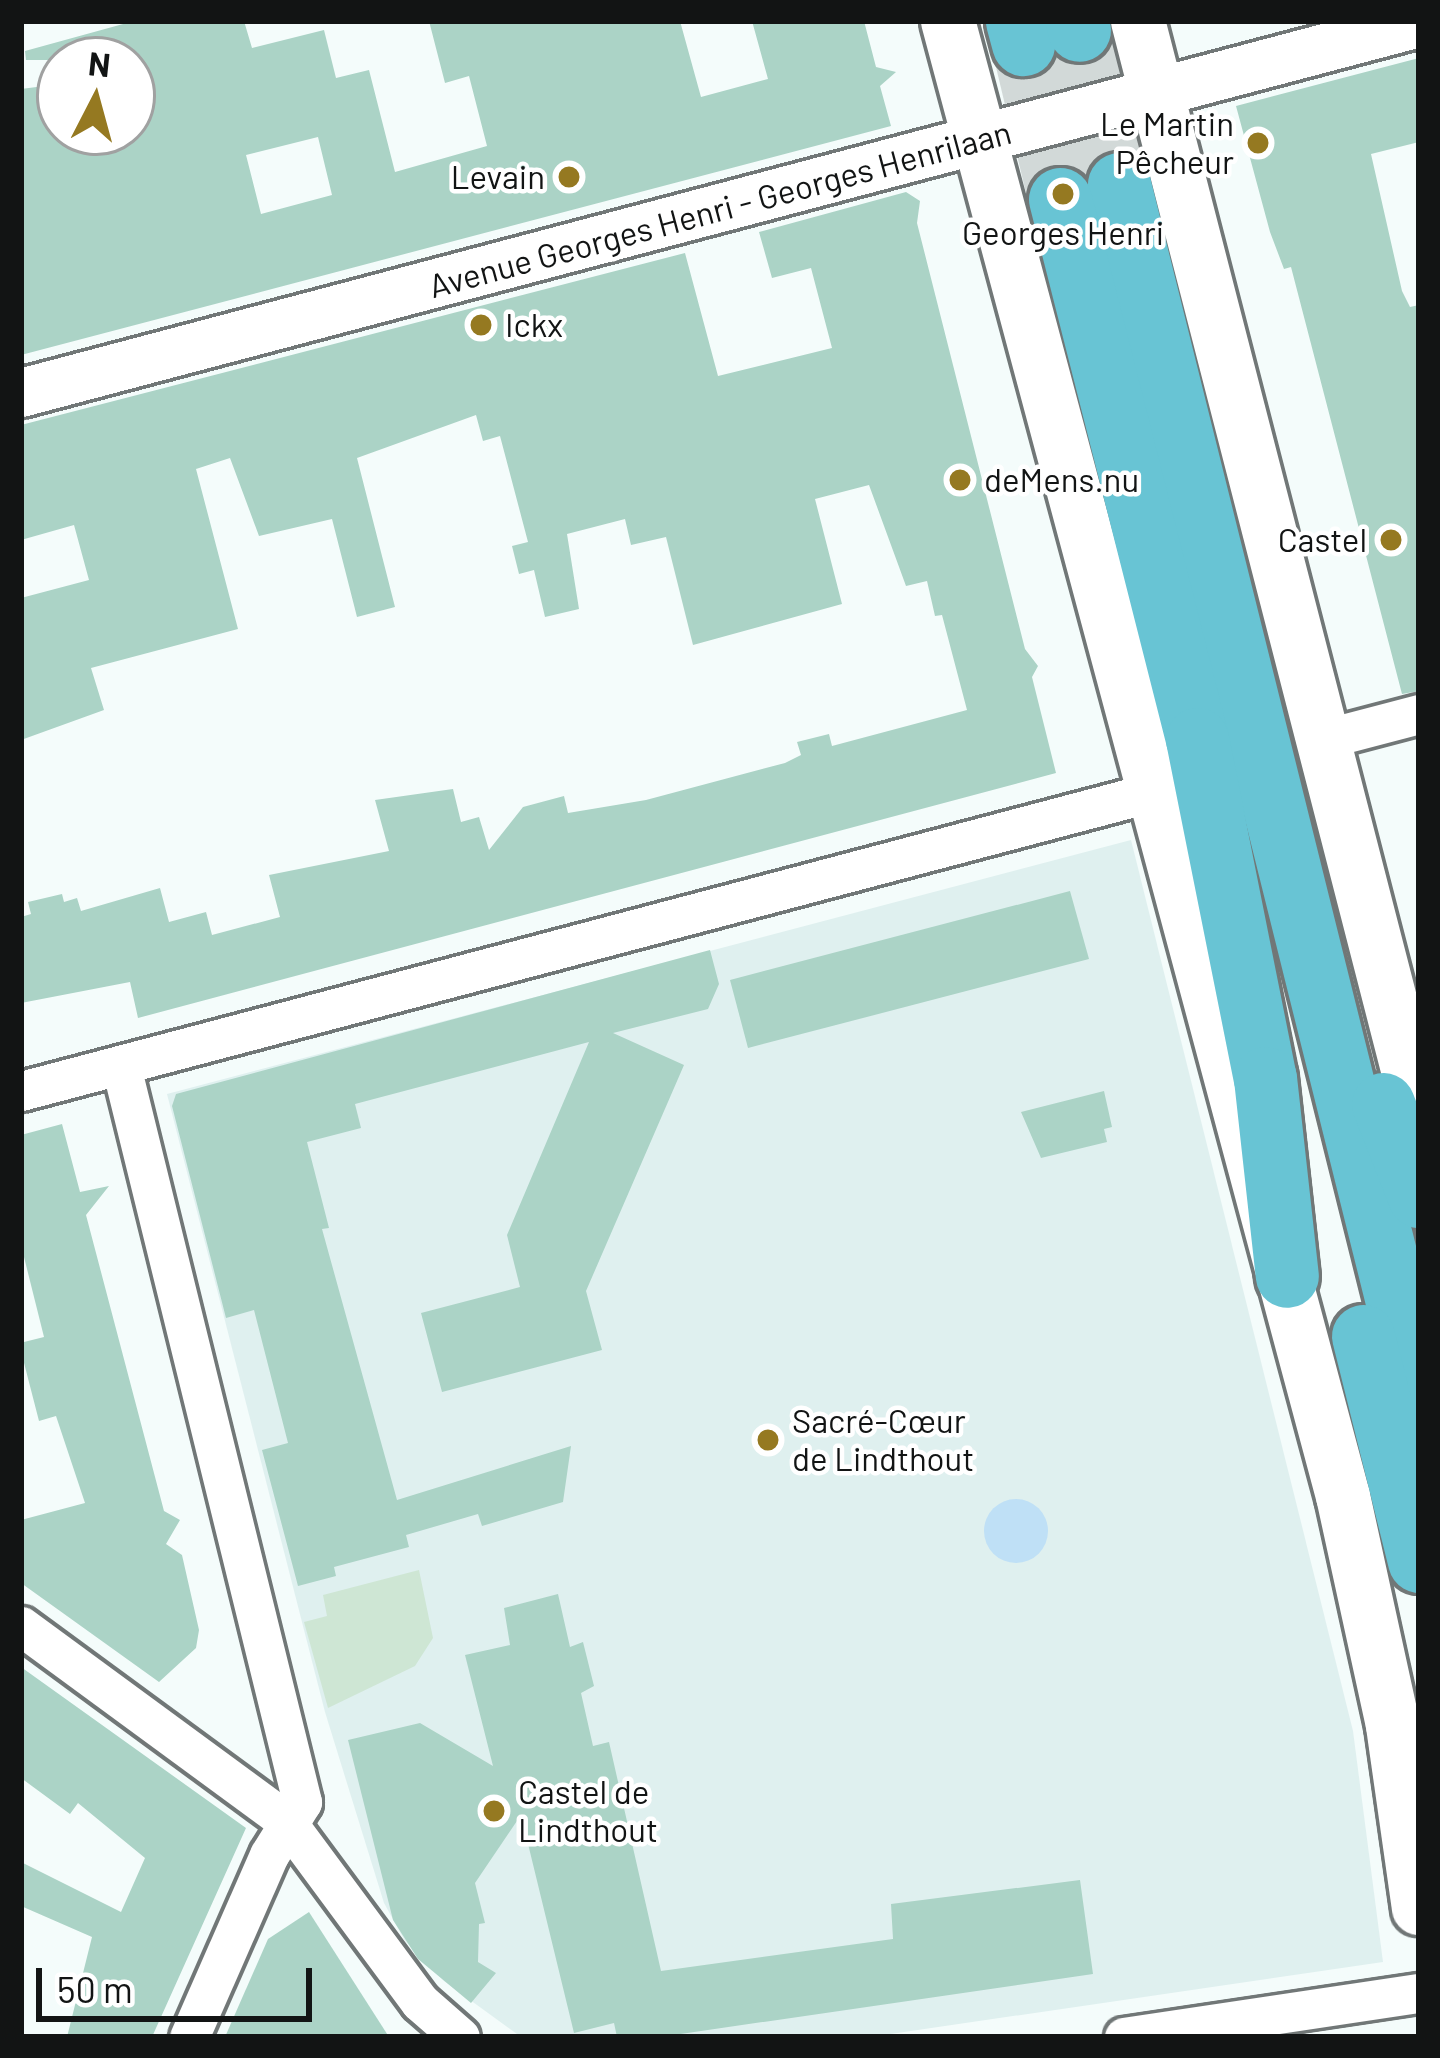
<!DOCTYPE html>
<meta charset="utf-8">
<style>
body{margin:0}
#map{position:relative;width:1440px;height:2058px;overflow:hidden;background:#f4fcfb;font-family:Barlow,sans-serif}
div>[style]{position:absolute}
.built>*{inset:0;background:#dff0ef}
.green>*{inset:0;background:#cee6d4}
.water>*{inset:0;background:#bfe0f6}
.round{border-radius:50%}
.building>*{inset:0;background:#abd3c6}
.primary-tunnel>*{height:63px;margin-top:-31.5px;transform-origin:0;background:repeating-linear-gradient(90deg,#d2d9d8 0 63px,transparent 0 95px)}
.roads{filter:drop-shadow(3px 0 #717777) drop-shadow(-3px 0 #717777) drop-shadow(0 3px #717777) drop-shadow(0 -3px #717777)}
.minor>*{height:39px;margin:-19.5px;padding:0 19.5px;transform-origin:19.5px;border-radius:19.5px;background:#fff}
.tertiary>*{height:48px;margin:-24px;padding:0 24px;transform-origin:24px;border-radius:24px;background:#fff}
.secondary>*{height:54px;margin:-27px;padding:0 27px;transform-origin:27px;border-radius:27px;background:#fff}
.primary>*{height:63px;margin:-31.5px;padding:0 31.5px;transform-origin:31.5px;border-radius:31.5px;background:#68c4d4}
.dots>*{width:33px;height:33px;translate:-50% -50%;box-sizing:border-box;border:6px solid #fff;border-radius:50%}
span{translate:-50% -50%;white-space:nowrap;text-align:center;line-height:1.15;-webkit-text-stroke:9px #fff;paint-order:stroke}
.poi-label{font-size:33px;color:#121414}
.right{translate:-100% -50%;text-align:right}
.left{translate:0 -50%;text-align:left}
.street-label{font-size:33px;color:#121414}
.frame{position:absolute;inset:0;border:24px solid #121414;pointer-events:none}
.north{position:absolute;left:36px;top:36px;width:120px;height:120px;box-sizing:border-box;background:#fff;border:3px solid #a0a1a1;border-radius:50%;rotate:6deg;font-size:33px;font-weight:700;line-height:48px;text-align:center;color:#121414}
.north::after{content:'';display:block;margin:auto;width:42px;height:54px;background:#957921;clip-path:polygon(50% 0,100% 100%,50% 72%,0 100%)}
.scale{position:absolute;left:36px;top:1968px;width:276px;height:54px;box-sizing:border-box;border:6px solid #121414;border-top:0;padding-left:15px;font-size:36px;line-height:42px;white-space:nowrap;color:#121414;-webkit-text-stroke:9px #fff;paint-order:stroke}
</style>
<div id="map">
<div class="built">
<div style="clip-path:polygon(1131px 840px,1353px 1731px,1383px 1962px,870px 2037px,517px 2034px,444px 1981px,405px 1941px,384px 1903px,325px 1712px,167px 1094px)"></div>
</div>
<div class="green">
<div style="clip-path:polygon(419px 1570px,433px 1638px,415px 1666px,328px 1708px,304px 1622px,327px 1616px,323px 1595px)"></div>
</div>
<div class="water">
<div class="round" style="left:984px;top:1499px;width:64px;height:64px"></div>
</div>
<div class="building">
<div style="clip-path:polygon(evenodd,134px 21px,244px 21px,252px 48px,324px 30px,336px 78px,369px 70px,395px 172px,487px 146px,469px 76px,445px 83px,429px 21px,680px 21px,701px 97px,768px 79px,752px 21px,864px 21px,876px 67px,896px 72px,880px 86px,891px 126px,21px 355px,21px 89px,60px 84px,60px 132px,132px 132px,132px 60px,26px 60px,25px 51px,134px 21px,318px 137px,332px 195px,261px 214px,246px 155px,318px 137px)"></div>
<div style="clip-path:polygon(1419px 58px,1419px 142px,1371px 154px,1402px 291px,1410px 307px,1419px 305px,1419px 691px,1402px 694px,1291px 267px,1284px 269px,1270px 232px,1236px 106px)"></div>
<div style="clip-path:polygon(906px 192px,920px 201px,917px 223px,1025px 649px,1038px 666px,1032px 677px,1056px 773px,138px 1018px,130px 982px,21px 1003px,21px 917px,31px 914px,28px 902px,62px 894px,64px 902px,77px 898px,81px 911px,160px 888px,169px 922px,206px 912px,212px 935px,280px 917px,269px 875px,389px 851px,375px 800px,453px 789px,461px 822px,479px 817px,489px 850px,523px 807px,564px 796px,568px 813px,646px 800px,785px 763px,801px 755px,797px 742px,829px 734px,832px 746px,967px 710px,942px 615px,935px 616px,927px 581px,906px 586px,869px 485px,815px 499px,842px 604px,693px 645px,666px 537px,631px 545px,625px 519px,567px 534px,579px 609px,545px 617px,534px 570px,519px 574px,512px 546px,528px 542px,500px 436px,483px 441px,476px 415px,357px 458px,395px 607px,357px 617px,332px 519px,259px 536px,230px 458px,196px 469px,238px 629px,91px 668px,104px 710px,21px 740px,21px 598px,89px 580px,74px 525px,21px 540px,21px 425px,685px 253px,718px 376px,832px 348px,811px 268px,772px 278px,759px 232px)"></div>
<div style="clip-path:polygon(1070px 891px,1089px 959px,748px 1048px,730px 980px)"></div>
<div style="clip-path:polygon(710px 950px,719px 984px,708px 1009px,613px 1033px,684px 1065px,586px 1291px,602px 1350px,442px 1392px,421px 1313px,520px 1287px,507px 1235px,589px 1042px,355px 1104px,361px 1128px,307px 1142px,329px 1228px,322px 1229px,397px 1500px,571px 1446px,563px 1502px,482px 1526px,478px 1514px,406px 1535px,409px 1547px,334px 1567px,336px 1576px,298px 1586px,262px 1450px,288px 1443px,254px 1310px,226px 1318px,172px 1106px,176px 1094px)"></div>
<div style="clip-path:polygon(1104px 1091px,1112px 1127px,1104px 1129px,1107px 1142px,1041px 1158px,1021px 1112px)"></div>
<div style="clip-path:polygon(62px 1124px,80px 1192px,109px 1186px,86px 1215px,164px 1511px,180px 1520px,166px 1544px,182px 1555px,199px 1630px,196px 1648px,159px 1682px,21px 1583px,21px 1520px,85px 1503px,56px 1416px,39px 1421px,23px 1359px,24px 1342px,44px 1337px,21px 1245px,21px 1135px)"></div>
<div style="clip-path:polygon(558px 1594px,570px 1647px,583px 1642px,594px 1686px,581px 1693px,593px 1746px,609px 1742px,661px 1971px,893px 1939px,891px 1904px,1080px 1880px,1093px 1974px,660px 2037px,617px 2037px,614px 2023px,574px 2033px,521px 1815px,475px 1883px,485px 1923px,479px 1924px,478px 1962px,496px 1973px,471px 2003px,418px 1959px,393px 1920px,348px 1740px,420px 1723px,493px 1766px,465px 1655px,510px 1645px,504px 1608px)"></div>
<div style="clip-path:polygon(21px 1667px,246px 1828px,152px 2037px,67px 2037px,92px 1937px,21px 1906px,21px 1862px,121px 1912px,145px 1858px,78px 1803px,70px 1814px,21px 1778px)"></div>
<div style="clip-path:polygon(309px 1912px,389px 2037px,225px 2037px,268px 1939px)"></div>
</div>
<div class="primary-tunnel">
<div style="left:1079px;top:30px;width:159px;rotate:75.4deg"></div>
<div style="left:1023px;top:44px;width:159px;rotate:76.6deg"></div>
</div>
<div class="roads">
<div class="minor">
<div style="left:1324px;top:739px;width:98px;rotate:-14.7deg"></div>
<div style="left:121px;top:1066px;width:758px;rotate:76.18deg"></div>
<div style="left:302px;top:1802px;width:62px;rotate:121.9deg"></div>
<div style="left:269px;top:1855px;width:199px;rotate:113.7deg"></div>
<div style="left:21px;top:1091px;width:1171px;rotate:-14.8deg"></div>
<div style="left:21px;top:1626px;width:329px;rotate:36.3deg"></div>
<div style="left:286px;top:1821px;width:225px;rotate:53.5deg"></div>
<div style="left:420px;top:2002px;width:53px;rotate:41.2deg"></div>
<div style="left:1124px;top:2037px;width:298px;rotate:-8.5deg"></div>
</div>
<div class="tertiary">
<div style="left:21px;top:393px;width:1446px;rotate:-14.82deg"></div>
</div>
<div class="secondary">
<div style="left:948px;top:21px;width:1527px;rotate:75.01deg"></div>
<div style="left:1343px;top:1496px;width:235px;rotate:77.7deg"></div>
<div style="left:1393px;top:1726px;width:184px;rotate:81.9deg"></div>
<div style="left:1138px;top:21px;width:1127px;rotate:75.56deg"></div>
</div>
<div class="primary">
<div style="left:1017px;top:21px;width:24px;rotate:75deg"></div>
<div style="left:1077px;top:21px;width:9px;rotate:77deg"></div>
<div style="left:1119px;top:184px;width:1243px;rotate:76.03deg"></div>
<div style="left:1060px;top:199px;width:557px;rotate:75.76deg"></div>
<div style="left:1197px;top:739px;width:346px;rotate:78.7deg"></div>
<div style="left:1265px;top:1078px;width:199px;rotate:83.7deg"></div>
<div style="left:1383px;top:1104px;width:99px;rotate:68.6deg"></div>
<div style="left:1363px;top:1336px;width:232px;rotate:76deg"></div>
</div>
</div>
<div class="dots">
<div style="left:1258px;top:143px;background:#957921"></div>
<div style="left:569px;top:177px;background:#957921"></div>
<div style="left:1063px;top:194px;background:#957921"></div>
<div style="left:481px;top:325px;background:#957921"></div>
<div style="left:960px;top:480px;background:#957921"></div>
<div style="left:1391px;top:540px;background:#957921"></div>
<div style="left:768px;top:1440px;background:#957921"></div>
<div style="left:494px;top:1811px;background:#957921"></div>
</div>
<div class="poi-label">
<span class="right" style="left:1234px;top:143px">Le Martin<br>Pêcheur</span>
<span class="right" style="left:545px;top:177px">Levain</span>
<span style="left:1063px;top:233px">Georges Henri</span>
<span class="left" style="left:505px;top:325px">Ickx</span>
<span class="left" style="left:984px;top:480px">deMens.nu</span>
<span class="right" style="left:1367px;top:540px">Castel</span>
<span class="left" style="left:792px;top:1440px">Sacré-Cœur<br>de Lindthout</span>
<span class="left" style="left:518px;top:1811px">Castel de<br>Lindthout</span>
</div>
<div class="street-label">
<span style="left:720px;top:209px;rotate:-15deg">Avenue Georges Henri - Georges Henrilaan</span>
</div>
<div class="frame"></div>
<div class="north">N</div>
<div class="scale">50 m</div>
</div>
